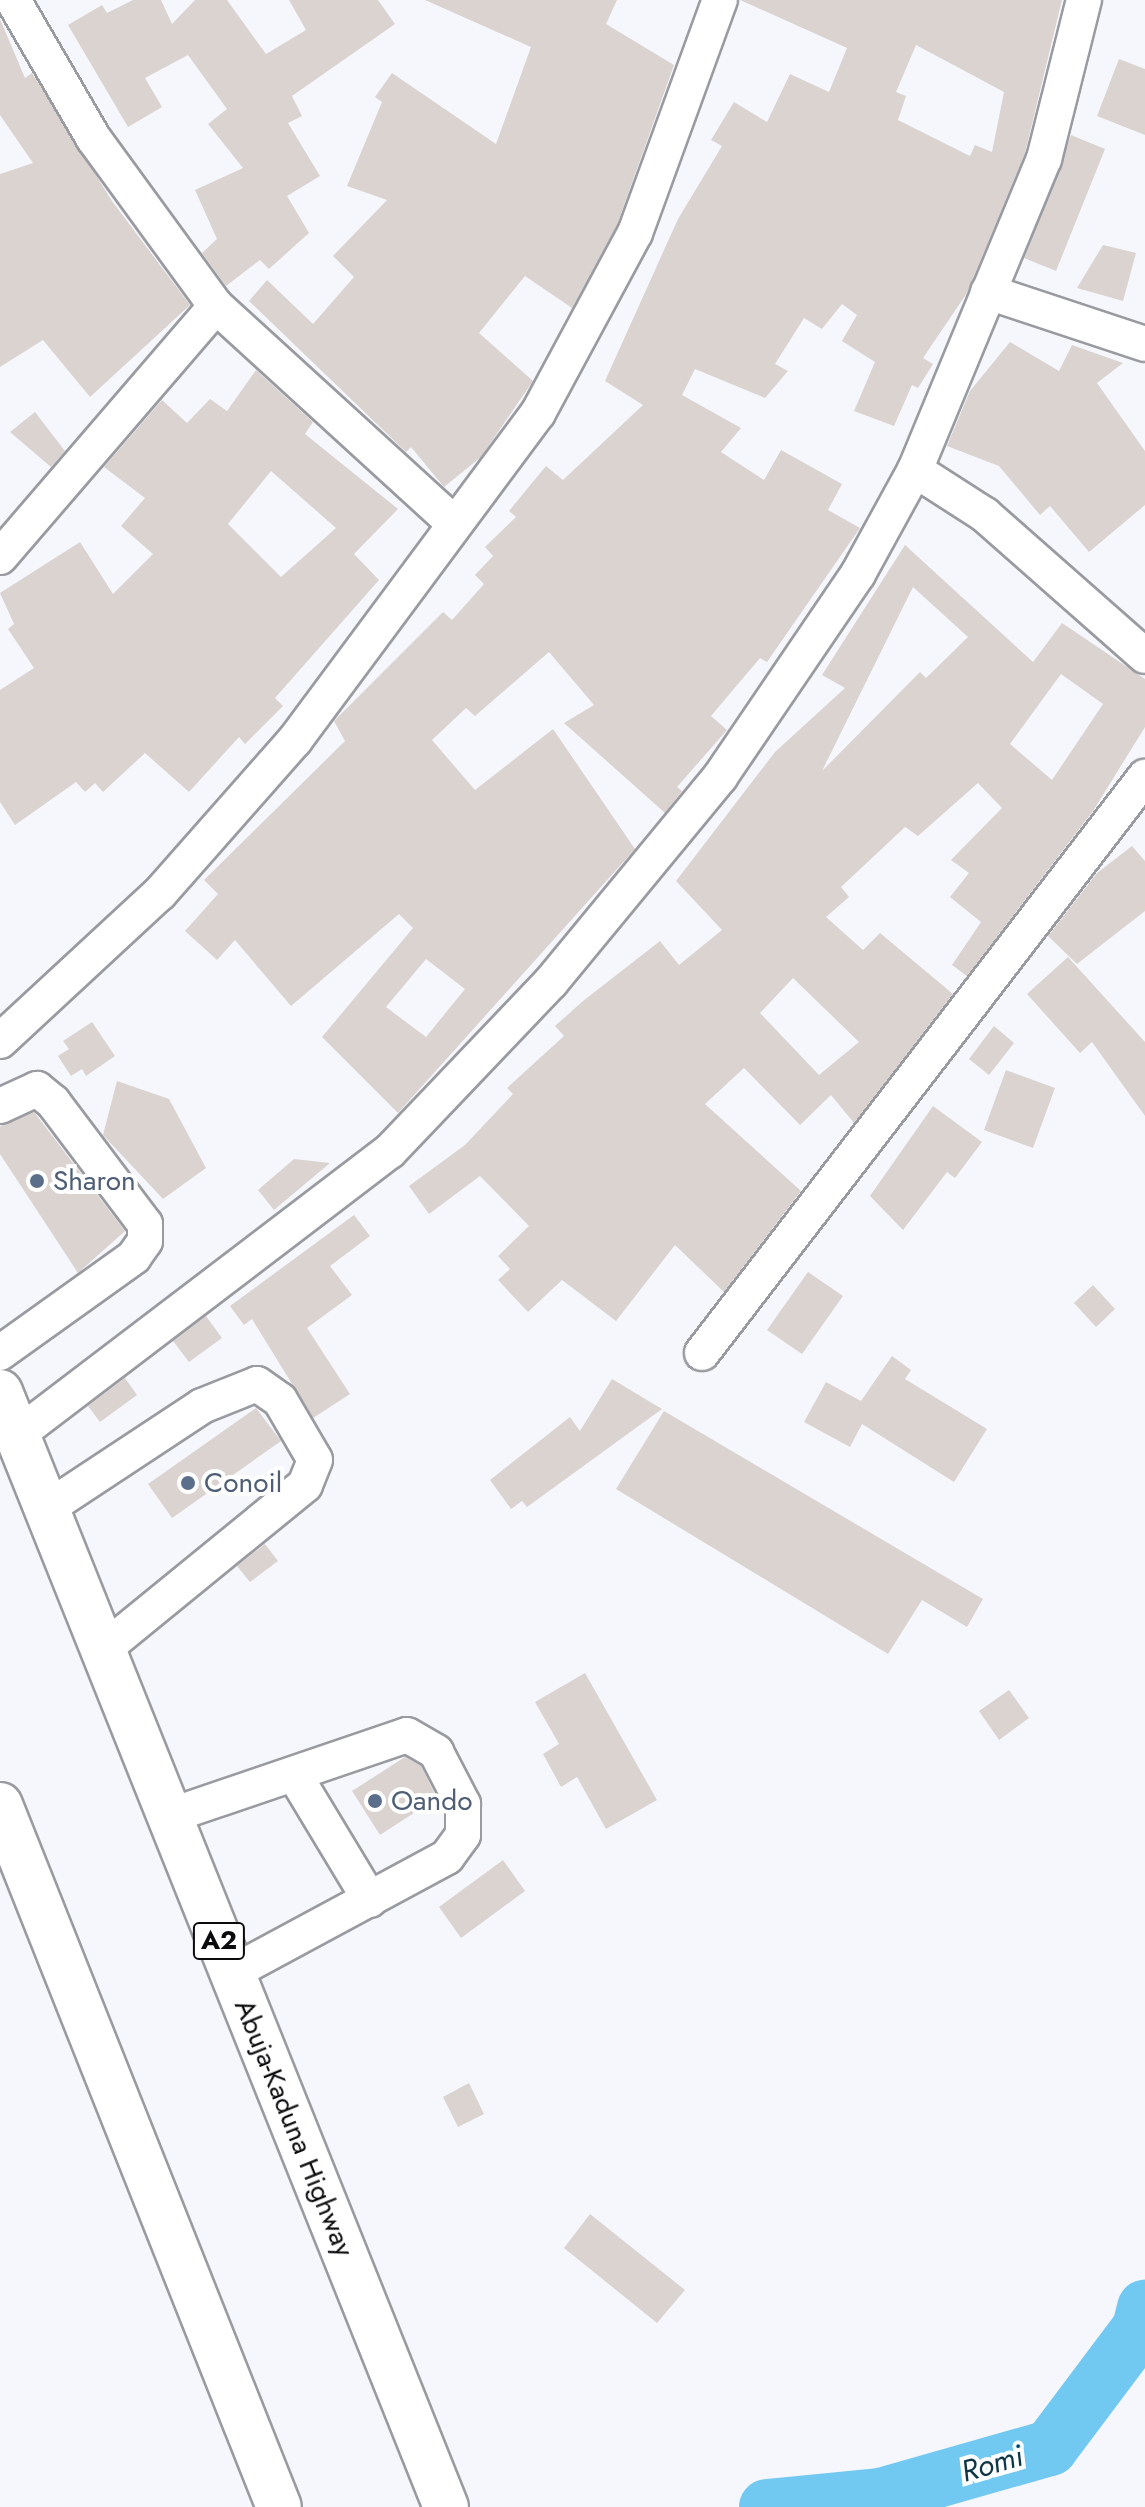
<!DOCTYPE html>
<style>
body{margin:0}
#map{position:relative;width:1145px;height:2507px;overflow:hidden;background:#f6f7fd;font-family:Jost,sans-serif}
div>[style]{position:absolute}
.river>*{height:56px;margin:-28px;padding:0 28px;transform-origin:28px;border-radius:28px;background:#71c8f0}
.building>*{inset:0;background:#dad3d0}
.roads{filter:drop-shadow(2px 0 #999ba0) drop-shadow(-2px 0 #999ba0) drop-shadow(0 2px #999ba0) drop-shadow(0 -2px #999ba0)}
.minor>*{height:34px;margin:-17px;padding:0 17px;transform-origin:17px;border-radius:17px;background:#fff}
.highway>*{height:44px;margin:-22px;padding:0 22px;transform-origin:22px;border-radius:22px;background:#fff}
.dots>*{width:22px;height:22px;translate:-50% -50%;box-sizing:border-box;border:4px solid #fff;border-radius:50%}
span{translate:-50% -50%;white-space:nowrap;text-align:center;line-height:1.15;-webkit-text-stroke:8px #fff;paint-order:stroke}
.shield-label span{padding:2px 6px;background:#fff;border:2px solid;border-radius:6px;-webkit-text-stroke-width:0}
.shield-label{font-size:26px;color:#0b0b0d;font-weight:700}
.service-label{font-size:28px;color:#4e5e75}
.left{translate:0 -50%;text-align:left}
.street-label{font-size:28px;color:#0b0b0d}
.water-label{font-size:30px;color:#0e3646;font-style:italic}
</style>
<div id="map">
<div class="river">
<div style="left:767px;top:2507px;width:115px;rotate:-5.5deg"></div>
<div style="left:881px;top:2496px;width:176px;rotate:-15.9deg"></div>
<div style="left:1050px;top:2448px;width:150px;rotate:-53.1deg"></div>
<div style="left:1140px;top:2328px;width:21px;rotate:-76deg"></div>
</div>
<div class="building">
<div style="clip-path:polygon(133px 0,161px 0,172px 24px,195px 0,227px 0,266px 54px,306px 30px,289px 0,378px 0,395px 24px,292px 96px,302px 116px,288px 123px,320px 176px,287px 196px,309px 233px,269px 269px,260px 260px,226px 286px,202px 253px,217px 239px,195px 190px,243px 168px,208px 124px,227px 109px,188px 55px,145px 78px,162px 107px,128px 127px,68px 25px,102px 5px,107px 13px)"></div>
<div style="clip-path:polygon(425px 0,617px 0,606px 24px,674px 65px,617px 225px,572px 308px,525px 276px,479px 333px,533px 381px,481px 457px,444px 487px,411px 447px,406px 452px,249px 301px,267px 280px,313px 324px,354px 277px,333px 256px,387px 200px,347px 186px,382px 102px,375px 97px,392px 73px,496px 144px,531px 47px)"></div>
<div style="clip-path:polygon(evenodd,740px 0,1062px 0,1025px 153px,967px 293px,923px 358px,933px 364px,918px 388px,912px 385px,894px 426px,854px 411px,875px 362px,842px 341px,857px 315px,842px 304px,822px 329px,804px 318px,775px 364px,788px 371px,765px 398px,695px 369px,682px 395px,741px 428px,721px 452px,764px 480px,781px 450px,842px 484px,828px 510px,860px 528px,767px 662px,760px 658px,711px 716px,727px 730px,677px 787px,682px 791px,665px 813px,564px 723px,594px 705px,549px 652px,475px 716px,466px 708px,432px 740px,475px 790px,553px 729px,635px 849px,398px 1113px,322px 1037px,413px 928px,399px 914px,291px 1006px,235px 940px,217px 960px,185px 931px,218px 894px,204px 880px,345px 741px,334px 721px,443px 612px,452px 620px,484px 584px,475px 575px,493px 556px,485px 547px,516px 517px,509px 511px,546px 466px,563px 480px,643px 405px,605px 381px,678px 219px,722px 146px,711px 140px,734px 102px,767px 122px,790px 74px,829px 92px,847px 48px,740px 0,916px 45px,1004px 92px,992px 152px,975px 145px,970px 156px,898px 120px,906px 96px,896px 92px,916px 45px,740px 0,426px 959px,465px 989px,426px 1037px,386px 1007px,426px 959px)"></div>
<div style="clip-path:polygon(0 19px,25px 78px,32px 73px,112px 201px,190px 305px,90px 397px,43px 340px,0 367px,0 174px,33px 163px,0 115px)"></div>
<div style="clip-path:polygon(1119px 59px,1145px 69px,1145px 135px,1097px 116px)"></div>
<div style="clip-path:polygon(1071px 135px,1105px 149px,1056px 271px,1024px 258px)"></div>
<div style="clip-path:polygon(1103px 245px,1136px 253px,1123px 301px,1077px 288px)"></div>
<div style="clip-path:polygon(1010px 342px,1059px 371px,1072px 345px,1123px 363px,1097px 383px,1145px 451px,1145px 505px,1089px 552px,1050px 506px,1040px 515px,999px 466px,947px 446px,970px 391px)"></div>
<div style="clip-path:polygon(evenodd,256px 370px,313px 422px,305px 434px,398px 509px,354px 554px,379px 580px,275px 698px,283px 706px,245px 744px,239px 737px,189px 792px,145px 753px,103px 792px,95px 783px,85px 792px,76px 782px,15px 825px,0 802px,0 690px,34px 668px,8px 629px,14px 624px,0 593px,80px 542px,113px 594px,153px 554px,121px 526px,145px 498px,104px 467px,162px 400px,187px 423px,210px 399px,227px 411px,256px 370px,271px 471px,336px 528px,281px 577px,228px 524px,271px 471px)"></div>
<div style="clip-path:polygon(35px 412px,65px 451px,51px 467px,10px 432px)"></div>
<div style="clip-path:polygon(evenodd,905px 545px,1033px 662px,1062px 623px,1145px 679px,1145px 727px,1093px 811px,967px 976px,952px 965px,981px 922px,950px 897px,969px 873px,951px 860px,1002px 808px,978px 783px,918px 836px,905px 827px,841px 887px,849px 897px,826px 917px,863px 950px,880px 933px,953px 994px,854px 1123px,831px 1095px,800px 1125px,744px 1068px,705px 1104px,801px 1191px,724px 1292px,675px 1245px,616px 1321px,562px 1280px,528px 1312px,498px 1280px,510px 1269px,498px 1256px,529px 1226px,480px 1176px,429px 1214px,409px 1186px,465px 1145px,513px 1094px,507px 1088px,564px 1036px,555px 1026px,583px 1001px,660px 941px,679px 965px,722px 930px,676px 881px,775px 752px,845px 688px,822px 675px,905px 545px,913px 587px,968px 637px,926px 678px,920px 672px,822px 771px,913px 587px,905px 545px,1061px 674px,1103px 704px,1052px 780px,1010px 744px,1061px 674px,905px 545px,793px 978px,859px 1042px,819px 1075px,760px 1013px,793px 978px)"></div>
<div style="clip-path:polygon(1132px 846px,1145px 861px,1145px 911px,1077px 964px,1048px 936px,1097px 873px)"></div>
<div style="clip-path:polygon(1068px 957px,1145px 1042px,1145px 1116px,1092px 1042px,1080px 1053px,1027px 994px)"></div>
<div style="clip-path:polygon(92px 1022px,115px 1056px,86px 1076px,82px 1069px,71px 1076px,58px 1056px,69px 1049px,63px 1041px)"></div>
<div style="clip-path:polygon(994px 1026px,1014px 1043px,989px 1075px,969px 1059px)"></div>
<div style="clip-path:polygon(1006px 1070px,1055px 1088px,1033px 1148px,984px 1130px)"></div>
<div style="clip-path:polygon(117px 1081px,169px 1099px,206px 1168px,163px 1199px,103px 1135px)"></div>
<div style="clip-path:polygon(933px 1106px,982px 1142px,955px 1178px,947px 1172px,903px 1230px,870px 1196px)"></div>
<div style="clip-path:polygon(34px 1112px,125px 1231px,78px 1273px,0 1154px,0 1126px)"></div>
<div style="clip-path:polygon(294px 1159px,330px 1163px,274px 1210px,258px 1190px)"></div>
<div style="clip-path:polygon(354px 1215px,370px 1236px,330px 1266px,352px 1295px,307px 1328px,350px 1394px,313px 1418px,252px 1319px,244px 1325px,230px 1306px)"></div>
<div style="clip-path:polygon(808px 1272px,843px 1296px,802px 1354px,767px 1330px)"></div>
<div style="clip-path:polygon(1093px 1285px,1115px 1309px,1096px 1327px,1074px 1303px)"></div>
<div style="clip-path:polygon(206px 1316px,222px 1338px,189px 1362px,173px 1341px)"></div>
<div style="clip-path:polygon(892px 1356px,911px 1370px,905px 1379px,987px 1429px,954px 1482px,862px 1424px,850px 1447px,804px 1422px,826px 1382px,861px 1401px)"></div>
<div style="clip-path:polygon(125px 1378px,137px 1395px,100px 1422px,88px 1406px)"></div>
<div style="clip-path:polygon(612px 1379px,662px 1409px,527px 1507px,522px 1501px,511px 1509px,490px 1480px,570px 1417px,580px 1431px)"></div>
<div style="clip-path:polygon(256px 1408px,281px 1441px,172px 1518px,148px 1484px)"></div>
<div style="clip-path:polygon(664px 1411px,983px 1599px,967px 1627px,922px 1600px,888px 1654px,616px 1489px)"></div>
<div style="clip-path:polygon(265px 1544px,278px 1561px,250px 1582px,237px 1566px)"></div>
<div style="clip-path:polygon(585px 1673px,657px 1800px,606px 1829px,577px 1777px,561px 1787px,543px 1754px,559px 1744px,535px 1702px)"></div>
<div style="clip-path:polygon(1009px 1690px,1029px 1718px,999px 1740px,979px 1711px)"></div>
<div style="clip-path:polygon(405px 1757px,421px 1766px,437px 1798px,380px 1835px,352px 1791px)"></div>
<div style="clip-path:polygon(503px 1860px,525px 1891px,461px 1938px,439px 1907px)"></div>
<div style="clip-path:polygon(469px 2083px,484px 2114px,458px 2127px,443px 2097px)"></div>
<div style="clip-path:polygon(590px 2214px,685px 2290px,657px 2323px,564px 2248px)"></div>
</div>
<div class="roads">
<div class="minor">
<div style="left:13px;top:0;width:161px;rotate:59.8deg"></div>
<div style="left:94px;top:139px;width:207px;rotate:53.9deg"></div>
<div style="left:216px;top:306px;width:322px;rotate:42.4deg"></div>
<div style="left:988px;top:292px;width:165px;rotate:18.3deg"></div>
<div style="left:915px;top:470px;width:83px;rotate:32.7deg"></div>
<div style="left:985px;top:515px;width:213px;rotate:41.4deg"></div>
<div style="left:0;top:557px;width:331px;rotate:-49.3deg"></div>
<div style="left:0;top:1041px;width:218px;rotate:-42.8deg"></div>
<div style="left:160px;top:893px;width:204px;rotate:-48.6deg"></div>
<div style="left:295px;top:740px;width:407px;rotate:-53.4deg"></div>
<div style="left:538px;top:413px;width:204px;rotate:-61.7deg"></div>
<div style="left:635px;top:233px;width:248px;rotate:-70deg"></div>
<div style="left:0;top:1106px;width:41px;rotate:-24.7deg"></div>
<div style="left:37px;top:1089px;width:21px;rotate:39deg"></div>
<div style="left:53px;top:1102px;width:153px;rotate:53deg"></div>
<div style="left:145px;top:1224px;width:17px;rotate:90deg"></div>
<div style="left:145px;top:1241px;width:19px;rotate:125deg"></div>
<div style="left:134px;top:1257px;width:165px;rotate:144.4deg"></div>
<div style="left:702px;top:1353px;width:727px;rotate:-52.44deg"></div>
<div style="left:17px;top:1435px;width:469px;rotate:-37.3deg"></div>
<div style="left:390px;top:1151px;width:233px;rotate:-46.4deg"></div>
<div style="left:551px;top:982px;width:266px;rotate:-50.5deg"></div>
<div style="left:720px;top:777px;width:245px;rotate:-55.8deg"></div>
<div style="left:858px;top:574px;width:119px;rotate:-61.3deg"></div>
<div style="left:915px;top:470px;width:337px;rotate:-67.5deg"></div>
<div style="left:1044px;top:159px;width:164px;rotate:-75.9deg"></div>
<div style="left:46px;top:1509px;width:187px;rotate:-33.4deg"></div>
<div style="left:202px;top:1406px;width:59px;rotate:-21.8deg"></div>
<div style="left:257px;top:1384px;width:28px;rotate:35deg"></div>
<div style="left:280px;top:1400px;width:69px;rotate:59.7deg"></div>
<div style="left:315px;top:1460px;width:27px;rotate:112deg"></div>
<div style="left:305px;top:1485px;width:261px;rotate:140.8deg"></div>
<div style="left:294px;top:1774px;width:147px;rotate:58.9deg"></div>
<div style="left:169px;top:1816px;width:251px;rotate:-18.8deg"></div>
<div style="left:407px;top:1735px;width:34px;rotate:30deg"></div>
<div style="left:436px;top:1752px;width:59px;rotate:62.6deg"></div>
<div style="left:463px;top:1804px;width:31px;rotate:90deg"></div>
<div style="left:463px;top:1835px;width:27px;rotate:126deg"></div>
<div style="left:447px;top:1857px;width:244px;rotate:151.7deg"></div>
</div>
<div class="highway">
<div style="left:0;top:1392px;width:1201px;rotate:68.2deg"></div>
<div style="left:0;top:1805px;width:755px;rotate:68.33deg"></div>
</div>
</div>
<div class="dots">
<div style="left:37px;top:1181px;background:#5c6f8a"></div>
<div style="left:188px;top:1483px;background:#5c6f8a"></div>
<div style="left:375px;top:1801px;background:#5c6f8a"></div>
</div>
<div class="shield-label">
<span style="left:219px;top:1941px">A2</span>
</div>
<div class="service-label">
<span class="left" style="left:53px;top:1181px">Sharon</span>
<span class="left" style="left:204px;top:1483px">Conoil</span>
<span class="left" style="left:391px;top:1801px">Oando</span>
</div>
<div class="street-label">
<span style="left:294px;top:2128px;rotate:68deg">Abuja-Kaduna Highway</span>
</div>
<div class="water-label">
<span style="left:992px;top:2464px;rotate:-16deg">Romi</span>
</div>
</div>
